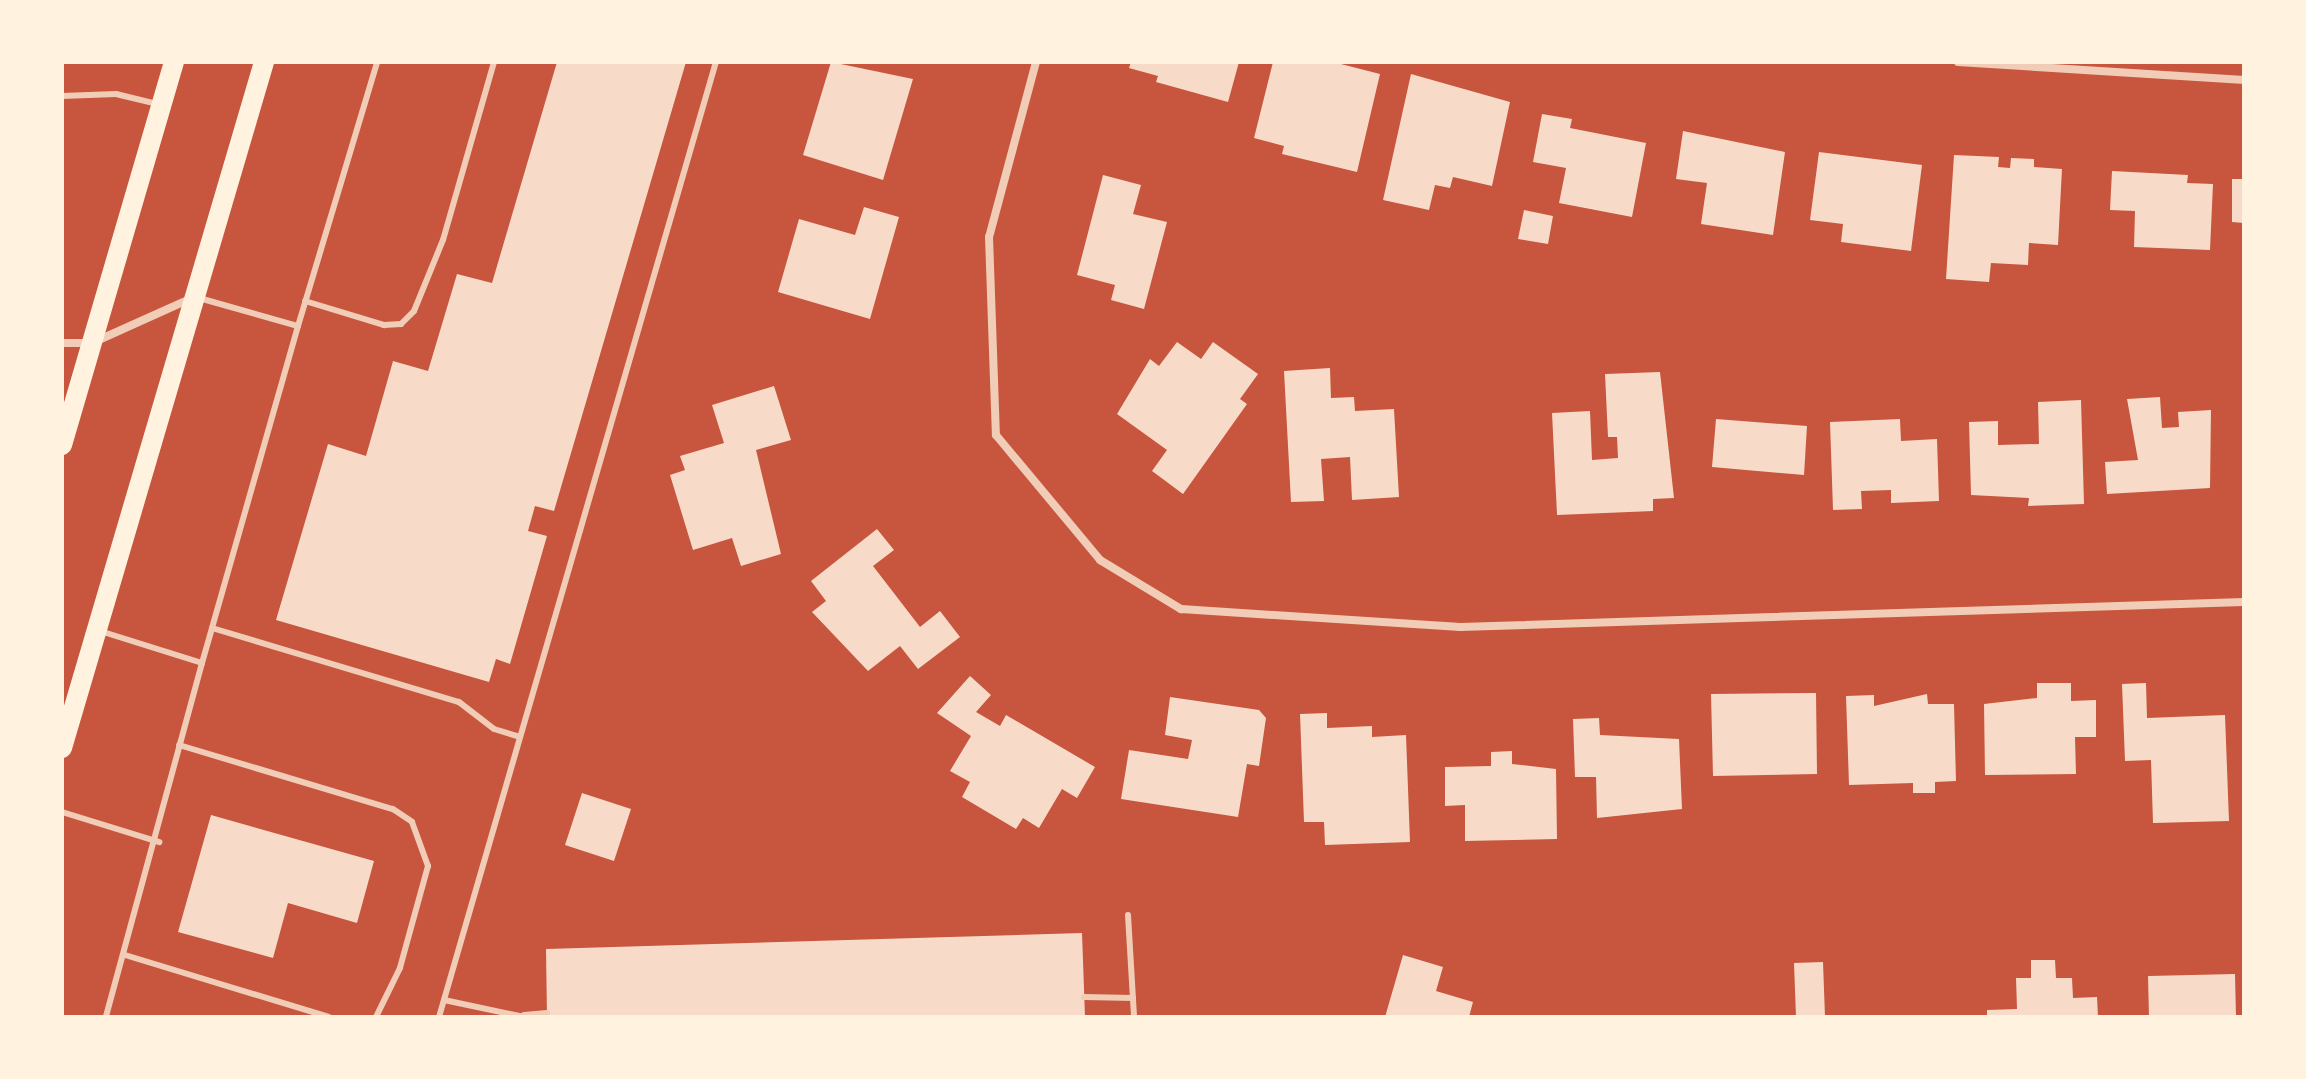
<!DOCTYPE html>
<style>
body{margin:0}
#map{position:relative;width:2306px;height:1079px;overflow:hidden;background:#c8553d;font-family:"IBM Plex Sans",sans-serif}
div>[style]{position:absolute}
.building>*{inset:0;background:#f7dbc8}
.service>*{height:6px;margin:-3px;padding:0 3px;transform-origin:3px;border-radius:3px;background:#f1ccb7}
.minor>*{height:8px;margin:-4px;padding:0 4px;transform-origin:4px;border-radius:4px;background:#f1ccb7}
.primary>*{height:20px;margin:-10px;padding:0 10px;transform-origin:10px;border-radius:10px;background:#fff3e0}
span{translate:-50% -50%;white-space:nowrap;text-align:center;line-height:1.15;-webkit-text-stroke:8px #fff3e0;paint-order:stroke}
.frame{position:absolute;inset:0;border:64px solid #fff3e0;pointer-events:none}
</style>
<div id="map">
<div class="building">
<div style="clip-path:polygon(557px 62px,686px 62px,554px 511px,535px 506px,528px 531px,547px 536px,510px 664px,496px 659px,489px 682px,276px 620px,328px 444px,366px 456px,393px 361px,428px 371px,457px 274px,492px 283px)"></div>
<div style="clip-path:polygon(831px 62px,913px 79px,883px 180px,803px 155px)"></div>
<div style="clip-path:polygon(1131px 62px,1239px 62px,1228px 102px,1156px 82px,1158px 76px,1129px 68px)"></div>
<div style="clip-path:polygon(1273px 62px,1333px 62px,1380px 74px,1357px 172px,1282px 154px,1284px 146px,1254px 138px)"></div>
<div style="clip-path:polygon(1411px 74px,1510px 102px,1492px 186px,1453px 177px,1450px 188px,1435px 185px,1429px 210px,1383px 200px)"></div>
<div style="clip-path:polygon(1542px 114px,1572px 119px,1570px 128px,1646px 143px,1632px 217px,1559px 203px,1566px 168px,1533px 162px)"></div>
<div style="clip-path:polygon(1683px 131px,1785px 152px,1773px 235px,1701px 224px,1707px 183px,1676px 179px)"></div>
<div style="clip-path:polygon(1819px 152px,1922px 165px,1911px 251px,1841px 242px,1843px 224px,1810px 220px)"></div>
<div style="clip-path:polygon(1954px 155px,1999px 157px,1998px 167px,2010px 168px,2011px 158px,2034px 159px,2034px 167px,2062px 169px,2058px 245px,2029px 243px,2028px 265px,1991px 263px,1989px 282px,1946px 279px)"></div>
<div style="clip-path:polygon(2112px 171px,2188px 175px,2187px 183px,2213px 184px,2210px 250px,2134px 247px,2135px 211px,2110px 210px)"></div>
<div style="clip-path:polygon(1103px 175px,1141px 185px,1133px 214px,1167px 222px,1144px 309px,1111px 300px,1115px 285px,1077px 275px)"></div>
<div style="clip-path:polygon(2232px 179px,2244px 179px,2244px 223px,2232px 222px)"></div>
<div style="clip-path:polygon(864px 207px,899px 217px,870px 319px,778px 292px,799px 219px,855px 235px)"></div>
<div style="clip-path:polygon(1524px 210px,1553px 216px,1548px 244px,1518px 239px)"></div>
<div style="clip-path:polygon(1177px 342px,1201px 359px,1213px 342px,1258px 374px,1240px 399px,1247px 404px,1183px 494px,1152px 471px,1167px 450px,1117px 414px,1150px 359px,1159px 366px)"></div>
<div style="clip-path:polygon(1330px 368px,1331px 398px,1354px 397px,1355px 411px,1394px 409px,1399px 497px,1352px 500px,1350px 457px,1321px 459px,1324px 501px,1291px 502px,1284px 371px)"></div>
<div style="clip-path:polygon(1660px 372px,1674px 498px,1653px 499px,1653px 511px,1557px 515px,1552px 413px,1590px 411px,1592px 460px,1618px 458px,1617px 437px,1608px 437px,1605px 374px)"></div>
<div style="clip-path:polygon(774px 386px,791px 440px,756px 450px,781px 554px,741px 566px,732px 538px,693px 550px,670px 475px,685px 470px,680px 456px,724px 443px,712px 405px)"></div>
<div style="clip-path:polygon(2160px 397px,2162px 428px,2179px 427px,2178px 412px,2211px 410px,2210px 488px,2107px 494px,2105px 462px,2138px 460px,2127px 399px)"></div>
<div style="clip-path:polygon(2081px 400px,2084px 504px,2028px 506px,2029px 498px,1971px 495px,1969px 422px,1998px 421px,1998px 445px,2039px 444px,2038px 402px)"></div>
<div style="clip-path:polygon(1716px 419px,1807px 426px,1804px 475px,1712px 467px)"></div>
<div style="clip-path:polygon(1900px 419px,1901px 441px,1937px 439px,1939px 501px,1891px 503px,1891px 490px,1861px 491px,1862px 509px,1833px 510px,1830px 422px)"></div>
<div style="clip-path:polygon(877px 529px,894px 550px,873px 566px,920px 627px,940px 611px,960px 637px,918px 669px,900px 646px,868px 671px,812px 612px,826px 601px,811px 581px)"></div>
<div style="clip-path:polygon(970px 676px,991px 695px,976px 712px,1000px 726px,1006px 715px,1095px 767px,1077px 798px,1062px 789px,1039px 828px,1023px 818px,1016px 829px,962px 797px,970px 782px,950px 771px,971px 736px,937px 713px)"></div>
<div style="clip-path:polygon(2037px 683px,2071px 683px,2071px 701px,2096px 700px,2096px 737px,2075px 737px,2076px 774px,1985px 775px,1984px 704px,2037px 698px)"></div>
<div style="clip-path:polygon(2146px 683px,2147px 718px,2225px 715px,2229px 821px,2153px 823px,2151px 760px,2125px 761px,2122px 684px)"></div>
<div style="clip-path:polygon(1816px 693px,1817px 774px,1713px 776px,1711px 694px)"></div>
<div style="clip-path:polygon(1927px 694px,1928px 704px,1954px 704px,1956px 781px,1935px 782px,1935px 793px,1913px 793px,1913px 783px,1849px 785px,1846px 696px,1874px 695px,1874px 706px)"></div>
<div style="clip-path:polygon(1170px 697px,1259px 710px,1266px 718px,1259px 766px,1247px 764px,1238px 817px,1121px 799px,1129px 750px,1188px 759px,1192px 740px,1165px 735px)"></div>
<div style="clip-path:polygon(1327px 713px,1327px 728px,1372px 726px,1372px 737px,1406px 735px,1410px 842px,1325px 845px,1324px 822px,1304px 822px,1300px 714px)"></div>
<div style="clip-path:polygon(1599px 718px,1600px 735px,1679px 739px,1682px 809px,1597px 818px,1596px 777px,1575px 777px,1573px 719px)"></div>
<div style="clip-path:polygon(1512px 751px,1512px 764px,1556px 769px,1557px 839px,1465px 841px,1465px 805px,1445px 806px,1445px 767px,1491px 766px,1491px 752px)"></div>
<div style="clip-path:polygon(582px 793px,631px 809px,614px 861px,565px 845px)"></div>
<div style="clip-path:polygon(211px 815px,374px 861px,357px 923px,288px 903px,273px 958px,178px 932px)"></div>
<div style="clip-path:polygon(1082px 933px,1085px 1017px,547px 1017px,546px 949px)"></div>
<div style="clip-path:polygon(1403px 955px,1443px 967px,1436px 991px,1473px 1002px,1469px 1017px,1385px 1017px)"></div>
<div style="clip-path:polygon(2031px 960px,2055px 960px,2056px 978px,2072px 978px,2073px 998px,2097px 997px,2098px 1017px,1987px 1017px,1987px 1010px,2017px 1009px,2016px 978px,2031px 978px)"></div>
<div style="clip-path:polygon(1823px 962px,1825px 1017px,1796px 1017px,1794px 963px)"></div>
<div style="clip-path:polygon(2235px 974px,2236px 1017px,2149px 1017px,2148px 976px)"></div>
</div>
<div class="service">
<div style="left:62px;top:96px;width:54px;rotate:-2.1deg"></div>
<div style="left:116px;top:94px;width:42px;rotate:13.7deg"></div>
<div style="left:199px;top:298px;width:103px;rotate:15.8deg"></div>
<div style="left:298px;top:326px;width:314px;rotate:105.9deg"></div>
<div style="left:305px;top:301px;width:83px;rotate:16.9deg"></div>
<div style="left:384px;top:325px;width:17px;rotate:-3deg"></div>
<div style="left:401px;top:324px;width:18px;rotate:-45deg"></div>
<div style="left:414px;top:311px;width:77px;rotate:-67.8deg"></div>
<div style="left:443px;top:240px;width:185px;rotate:-74deg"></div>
<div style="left:298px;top:326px;width:276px;rotate:-73.3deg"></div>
<div style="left:100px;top:631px;width:107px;rotate:17.4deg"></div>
<div style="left:202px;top:663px;width:367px;rotate:105.2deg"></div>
<div style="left:202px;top:663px;width:36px;rotate:-74deg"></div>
<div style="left:212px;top:628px;width:258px;rotate:16.7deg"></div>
<div style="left:459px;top:702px;width:44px;rotate:37.6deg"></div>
<div style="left:494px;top:729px;width:27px;rotate:17deg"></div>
<div style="left:179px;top:745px;width:223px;rotate:16.7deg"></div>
<div style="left:393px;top:809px;width:23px;rotate:34deg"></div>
<div style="left:412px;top:822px;width:47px;rotate:70deg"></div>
<div style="left:428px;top:866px;width:106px;rotate:105.4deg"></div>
<div style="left:400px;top:968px;width:55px;rotate:116.1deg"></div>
<div style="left:62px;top:812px;width:102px;rotate:17.2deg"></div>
<div style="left:1128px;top:915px;width:102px;rotate:86.6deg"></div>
<div style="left:125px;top:955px;width:213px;rotate:16.9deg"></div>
<div style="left:1084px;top:997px;width:49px;rotate:1.2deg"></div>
<div style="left:444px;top:1000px;width:82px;rotate:12deg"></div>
<div style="left:524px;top:1015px;width:23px;rotate:-5deg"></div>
<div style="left:439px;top:1017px;width:994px;rotate:-73.83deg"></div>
</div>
<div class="minor">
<div style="left:1036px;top:62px;width:181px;rotate:105deg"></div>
<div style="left:989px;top:237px;width:198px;rotate:88deg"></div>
<div style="left:996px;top:435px;width:163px;rotate:50.2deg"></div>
<div style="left:1100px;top:560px;width:95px;rotate:31.2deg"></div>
<div style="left:1181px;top:609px;width:280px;rotate:3.7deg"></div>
<div style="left:1460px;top:627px;width:784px;rotate:-1.83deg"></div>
<div style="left:1958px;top:62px;width:287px;rotate:3.6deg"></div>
<div style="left:62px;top:343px;width:30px"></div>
<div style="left:92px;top:343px;width:110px;rotate:-24.2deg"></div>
</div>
<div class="primary">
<div style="left:62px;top:445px;width:399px;rotate:-73.7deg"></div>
<div style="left:62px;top:748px;width:715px;rotate:-73.59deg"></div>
</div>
<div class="frame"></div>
</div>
